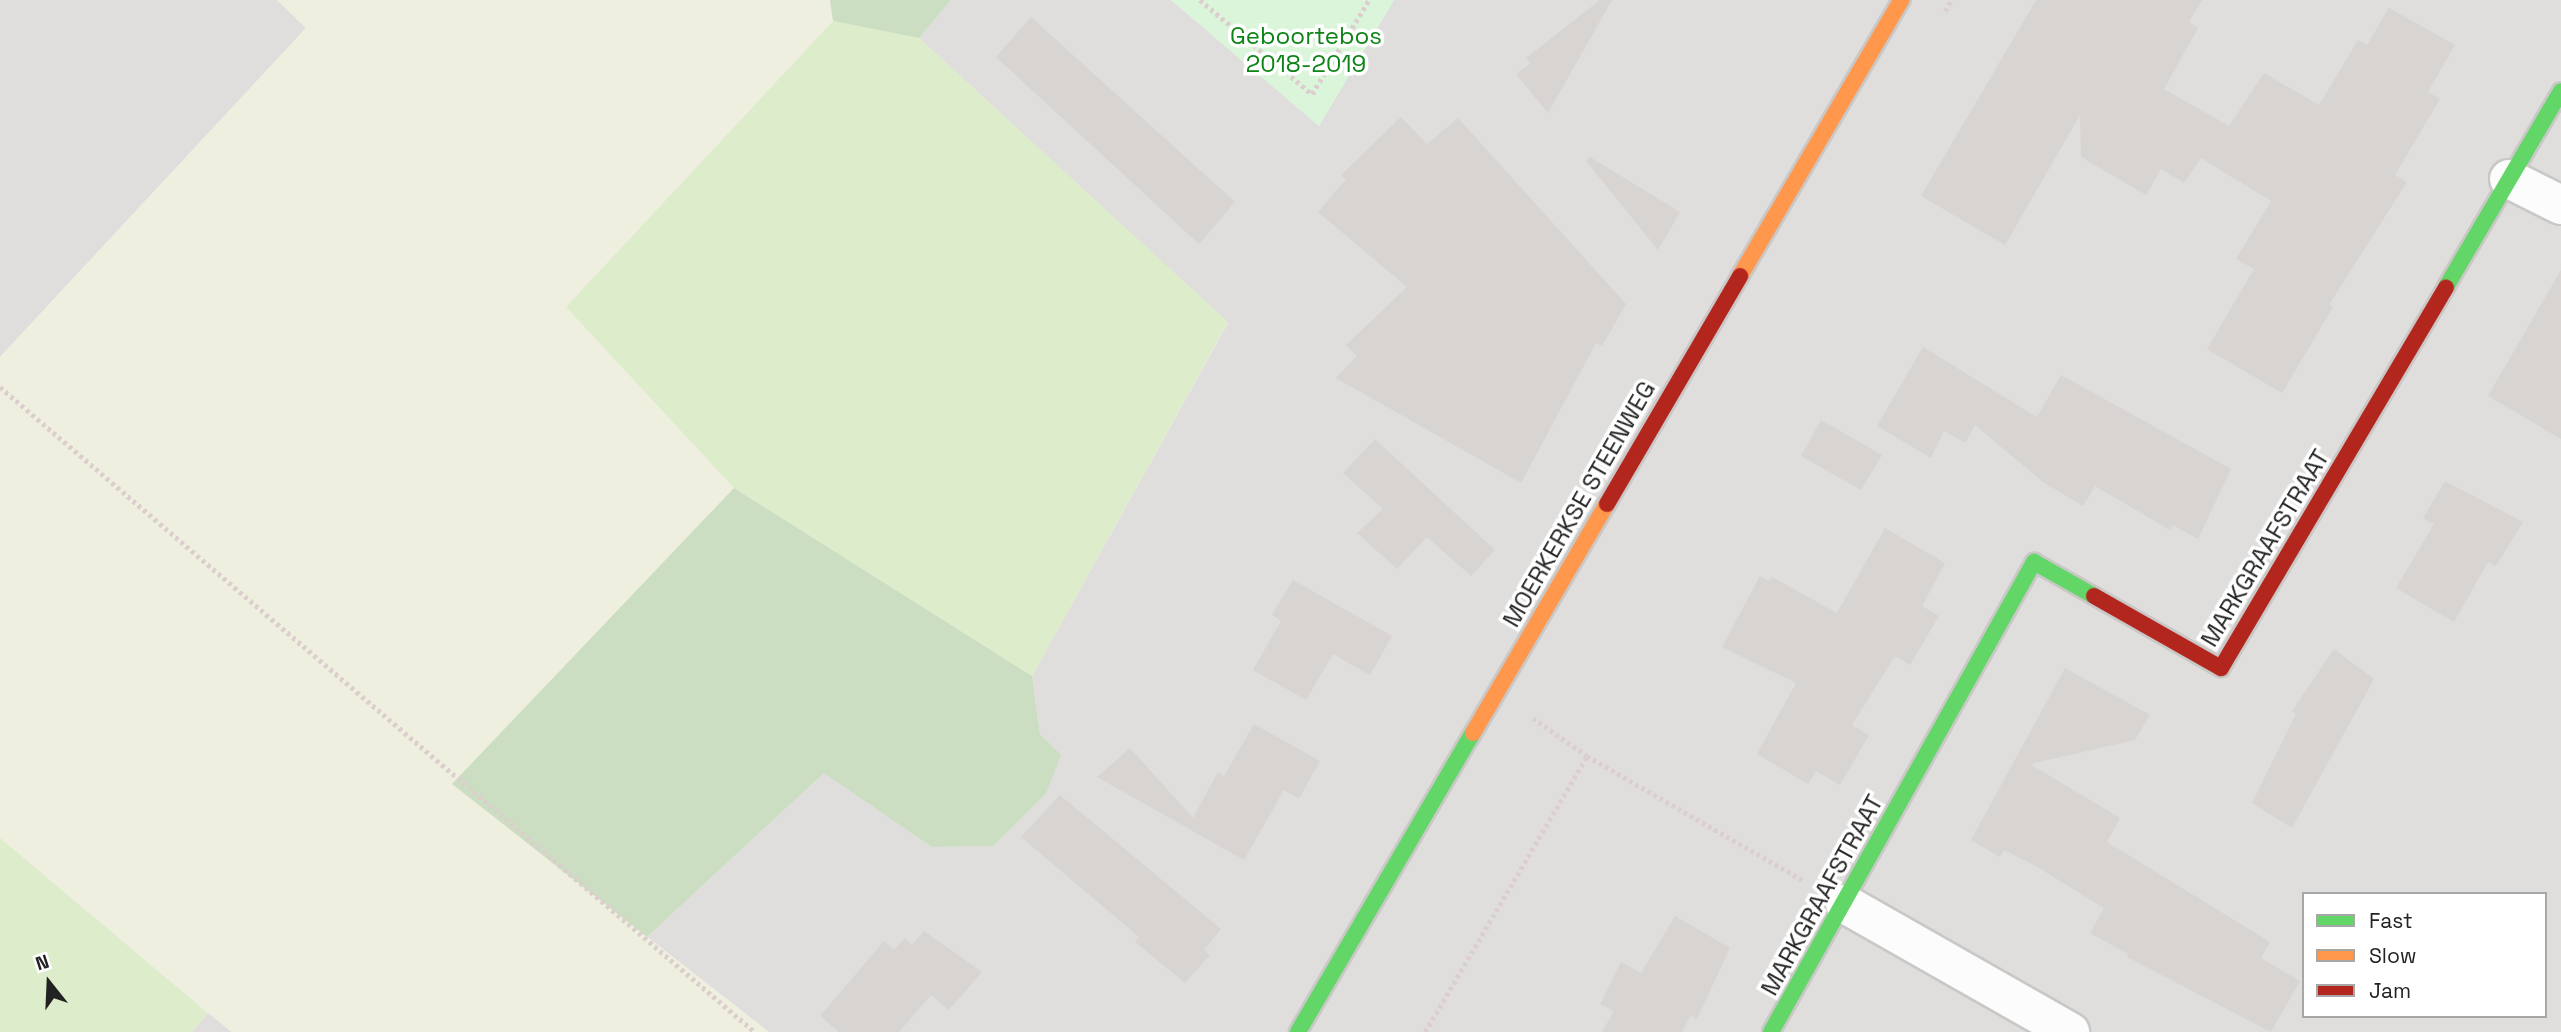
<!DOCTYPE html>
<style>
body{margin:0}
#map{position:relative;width:2561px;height:1032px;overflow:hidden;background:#f0eeeb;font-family:"Space Grotesk",sans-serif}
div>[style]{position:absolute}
.residential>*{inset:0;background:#dfdedc}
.farmland>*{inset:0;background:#efefdf}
.grass>*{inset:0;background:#ddeccb}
.forest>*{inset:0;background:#cbdec1}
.park>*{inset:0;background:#daf5da}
.building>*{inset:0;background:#d7d4d2}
.path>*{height:4.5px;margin-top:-2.25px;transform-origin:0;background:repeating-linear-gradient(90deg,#dccecd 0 3.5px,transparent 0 7px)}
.roads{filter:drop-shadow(2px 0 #c9c8c7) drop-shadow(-2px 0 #c9c8c7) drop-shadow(0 2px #c9c8c7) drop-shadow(0 -2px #c9c8c7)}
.street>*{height:38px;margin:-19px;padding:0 19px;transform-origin:19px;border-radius:19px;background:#fdfcfc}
.fast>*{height:16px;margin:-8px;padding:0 8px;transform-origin:8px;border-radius:8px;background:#63d668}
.slow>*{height:16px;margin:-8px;padding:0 8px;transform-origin:8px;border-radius:8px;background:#ff974d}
.jam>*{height:16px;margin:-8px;padding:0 8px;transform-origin:8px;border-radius:8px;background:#b3261e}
span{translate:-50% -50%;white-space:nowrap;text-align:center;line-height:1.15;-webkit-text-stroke:7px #fff;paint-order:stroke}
.park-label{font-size:24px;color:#0c8416}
.street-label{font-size:24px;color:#222}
.legend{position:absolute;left:2302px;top:892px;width:245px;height:126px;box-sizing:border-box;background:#fff;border:2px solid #a7a7a7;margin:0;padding:9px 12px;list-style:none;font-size:21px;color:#222}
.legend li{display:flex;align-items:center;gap:14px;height:35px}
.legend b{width:35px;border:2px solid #a7a7a7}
.north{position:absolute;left:14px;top:948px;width:70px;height:70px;-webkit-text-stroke:5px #fff;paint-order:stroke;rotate:342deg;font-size:19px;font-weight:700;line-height:28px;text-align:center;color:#222}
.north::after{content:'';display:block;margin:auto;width:24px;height:32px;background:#222;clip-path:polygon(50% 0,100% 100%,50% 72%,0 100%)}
</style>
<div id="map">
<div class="residential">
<div style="clip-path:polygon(0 0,277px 0,306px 28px,0 357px)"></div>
<div style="clip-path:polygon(evenodd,951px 0,1171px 0,1319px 126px,1394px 0,2561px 0,2561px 1032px,769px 1032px,647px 937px,825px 772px,932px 847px,993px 846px,1046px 794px,1060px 755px,1040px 734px,1032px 676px,1228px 323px,919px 38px,951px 0,2304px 894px,2545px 894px,2545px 1016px,2304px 1016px,2304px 894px)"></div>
<div style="clip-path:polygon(208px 1013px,232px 1032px,192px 1032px)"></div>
</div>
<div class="farmland">
<div style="clip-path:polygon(277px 0,830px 0,833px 21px,566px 307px,734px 488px,452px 784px,769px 1032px,232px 1032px,0 838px,0 357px,306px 28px)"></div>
</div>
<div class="grass">
<div style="clip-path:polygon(833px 21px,919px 38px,1228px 322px,1032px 676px,734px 488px,566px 307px)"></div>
<div style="clip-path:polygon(0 838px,208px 1013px,192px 1032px,0 1032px)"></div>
</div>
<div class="forest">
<div style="clip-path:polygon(830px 0,951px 0,919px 38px,833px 21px)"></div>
<div style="clip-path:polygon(734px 488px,1032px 676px,1040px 734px,1061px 755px,1046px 794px,993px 846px,932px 847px,824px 773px,647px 937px,452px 784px)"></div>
</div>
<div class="park">
<div style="clip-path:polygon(1171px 0,1394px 0,1319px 126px)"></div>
</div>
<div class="building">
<div style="clip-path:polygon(1600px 0,1612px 0,1548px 113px,1516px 74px,1530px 64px,1526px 58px)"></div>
<div style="clip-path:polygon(2036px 0,2202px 0,2189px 22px,2198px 28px,2164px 89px,2229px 126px,2264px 73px,2319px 105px,2358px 40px,2367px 45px,2389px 8px,2455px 45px,2428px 92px,2440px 99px,2395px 175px,2407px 182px,2329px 305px,2333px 307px,2282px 393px,2207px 349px,2254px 269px,2236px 259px,2271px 201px,2201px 158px,2184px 183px,2161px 169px,2146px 195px,2081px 157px,2080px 115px,2005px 245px,1921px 196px)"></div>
<div style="clip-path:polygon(1031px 17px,1235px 202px,1199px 244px,996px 57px)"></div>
<div style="clip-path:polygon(1401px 117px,1427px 144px,1458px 118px,1626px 304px,1602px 346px,1596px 343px,1521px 483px,1336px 378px,1357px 356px,1346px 345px,1407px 287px,1318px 212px,1346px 179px,1341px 175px)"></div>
<div style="clip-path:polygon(1590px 157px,1680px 212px,1658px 250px,1586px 161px)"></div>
<div style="clip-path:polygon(2561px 270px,2561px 439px,2488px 396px)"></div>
<div style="clip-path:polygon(1923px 347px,2037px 417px,2061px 375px,2231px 469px,2198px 539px,2173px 525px,2170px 530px,2095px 486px,2083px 506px,2043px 482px,1975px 425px,1965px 443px,1944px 431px,1931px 458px,1877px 426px)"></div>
<div style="clip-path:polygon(1821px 420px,1882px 455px,1861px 490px,1801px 456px)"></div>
<div style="clip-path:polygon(1375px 439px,1495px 550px,1471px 576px,1427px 537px,1397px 569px,1357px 533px,1383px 509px,1343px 473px)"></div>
<div style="clip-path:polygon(2445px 481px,2523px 522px,2496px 566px,2488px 562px,2454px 622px,2396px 588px,2434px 524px,2423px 518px)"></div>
<div style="clip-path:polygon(1885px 528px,1945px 563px,1922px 606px,1939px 616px,1910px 665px,1895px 656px,1852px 725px,1869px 735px,1840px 785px,1816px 771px,1808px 784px,1757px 754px,1796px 683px,1722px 647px,1760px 576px,1770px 581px,1772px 577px,1837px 613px)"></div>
<div style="clip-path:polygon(1293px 580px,1392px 636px,1370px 675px,1333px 654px,1306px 700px,1253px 670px,1281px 621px,1272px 615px)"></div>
<div style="clip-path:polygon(2334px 649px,2374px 679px,2292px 828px,2252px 803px,2296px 714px,2292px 711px)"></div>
<div style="clip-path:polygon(2065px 668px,2150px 715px,2135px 740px,2030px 764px,2120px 818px,2107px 842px,2270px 942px,2261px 958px,2300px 981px,2271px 1032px,2127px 957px,2128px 954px,2090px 933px,2104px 908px,2034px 865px,2004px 850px,2000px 857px,1971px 840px)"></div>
<div style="clip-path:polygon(1254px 724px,1320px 761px,1299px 799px,1284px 790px,1244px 860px,1097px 777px,1130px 748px,1193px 818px,1218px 772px,1224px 776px)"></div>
<div style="clip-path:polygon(1060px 795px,1221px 929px,1204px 950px,1210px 955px,1185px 983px,1135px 942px,1139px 937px,1021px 837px)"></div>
<div style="clip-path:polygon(1675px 916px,1730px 948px,1697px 1019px,1691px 1015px,1682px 1032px,1602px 1032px,1614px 1011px,1600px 1004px,1621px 962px,1641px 973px)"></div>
<div style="clip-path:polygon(924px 931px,982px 972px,949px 1010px,931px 995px,899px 1032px,839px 1032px,820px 1016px,884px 941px,894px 950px,905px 938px,912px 945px)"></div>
</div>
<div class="path">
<div style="left:1200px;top:0;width:146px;rotate:40deg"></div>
<div style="left:1312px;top:94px;width:110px;rotate:-58.8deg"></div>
<div style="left:1945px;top:11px;width:13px;rotate:-61deg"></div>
<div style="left:0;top:387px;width:993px;rotate:40.51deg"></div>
<div style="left:1533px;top:718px;width:66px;rotate:35.1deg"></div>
<div style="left:1587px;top:756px;width:250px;rotate:29.9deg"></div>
<div style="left:1425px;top:1032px;width:320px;rotate:-59.6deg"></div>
</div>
<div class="roads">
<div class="street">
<div style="left:2509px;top:179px;width:58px;rotate:26.6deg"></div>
<div style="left:1845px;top:904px;width:259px;rotate:29.6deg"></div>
</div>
<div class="fast">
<div style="left:2446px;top:287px;width:227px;rotate:-59.6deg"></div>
<div style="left:1298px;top:1032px;width:346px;rotate:-59.7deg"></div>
<div style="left:1771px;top:1032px;width:539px;rotate:-60.77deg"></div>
<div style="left:2034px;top:562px;width:69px;rotate:29.5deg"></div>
</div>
<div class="slow">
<div style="left:1740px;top:276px;width:320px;rotate:-59.7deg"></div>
<div style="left:1473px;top:733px;width:265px;rotate:-59.7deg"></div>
</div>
<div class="jam">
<div style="left:1607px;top:504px;width:264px;rotate:-59.7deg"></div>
<div style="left:2094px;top:596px;width:146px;rotate:29.6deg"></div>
<div style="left:2221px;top:668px;width:442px;rotate:-59.4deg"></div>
</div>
</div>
<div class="park-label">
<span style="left:1306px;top:50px">Geboortebos<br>2018-2019</span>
</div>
<div class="street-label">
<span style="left:1579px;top:504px;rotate:-60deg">MOERKERKSE STEENWEG</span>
<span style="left:2265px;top:548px;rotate:-59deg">MARKGRAAFSTRAAT</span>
<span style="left:1822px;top:895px;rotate:-61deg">MARKGRAAFSTRAAT</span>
</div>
<ul class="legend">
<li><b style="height:9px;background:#63d668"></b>Fast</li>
<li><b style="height:9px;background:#ff974d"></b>Slow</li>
<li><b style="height:9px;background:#b3261e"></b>Jam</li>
</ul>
<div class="north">N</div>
</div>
